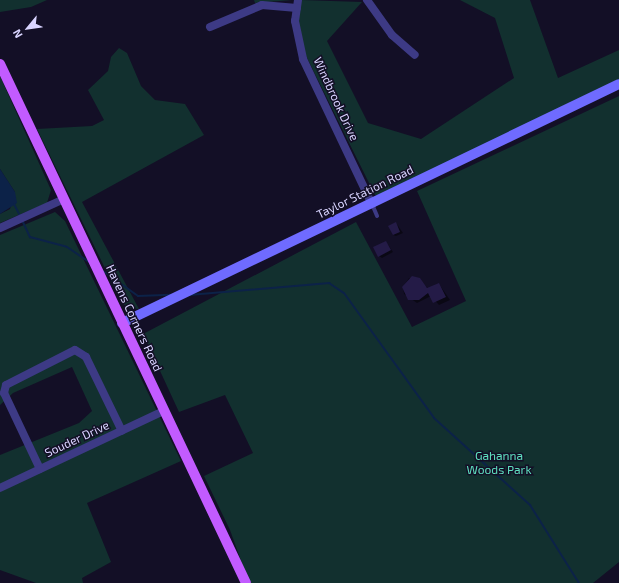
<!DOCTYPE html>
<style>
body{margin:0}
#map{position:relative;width:619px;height:583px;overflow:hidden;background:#130f26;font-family:"Exo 2",sans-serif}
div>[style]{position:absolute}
.green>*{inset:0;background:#12302f}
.water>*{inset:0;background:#0c2248}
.shadow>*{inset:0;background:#0007}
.stream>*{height:2px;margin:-1px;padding:0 1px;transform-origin:1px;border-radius:1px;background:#0c2248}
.building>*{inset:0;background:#241b47}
.service>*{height:4px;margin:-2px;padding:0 2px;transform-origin:2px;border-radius:2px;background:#3d3a85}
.minor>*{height:8px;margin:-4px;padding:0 4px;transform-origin:4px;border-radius:4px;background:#3d3a85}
.secondary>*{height:10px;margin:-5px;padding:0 5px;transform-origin:5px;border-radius:5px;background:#6f6bff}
.primary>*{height:10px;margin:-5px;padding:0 5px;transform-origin:5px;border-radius:5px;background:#c25bff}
span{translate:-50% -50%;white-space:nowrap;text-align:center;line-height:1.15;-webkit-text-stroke:3px #130f26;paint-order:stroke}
.street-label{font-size:12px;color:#d9d4ff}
.park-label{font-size:12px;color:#5fe0c0}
.north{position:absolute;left:8px;top:8px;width:40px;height:40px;-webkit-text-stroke:3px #130f26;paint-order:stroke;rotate:241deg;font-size:11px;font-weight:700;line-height:16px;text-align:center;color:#d9d4ff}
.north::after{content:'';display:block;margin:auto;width:14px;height:18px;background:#d9d4ff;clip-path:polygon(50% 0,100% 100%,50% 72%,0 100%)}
</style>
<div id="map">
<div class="green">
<div style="clip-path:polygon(0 0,47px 0,31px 7px,0 12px)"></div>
<div style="clip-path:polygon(254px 0,292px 0,255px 3px)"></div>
<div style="clip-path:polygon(301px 0,362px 2px,327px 41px,368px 123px,421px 139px,514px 78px,495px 18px,460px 0,530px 0,558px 78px,619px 50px,619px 80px,384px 195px,375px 195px,305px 54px,298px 22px)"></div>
<div style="clip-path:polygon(119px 48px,127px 53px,141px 86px,155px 100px,185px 104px,204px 135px,82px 202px,139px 309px,128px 308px,122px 303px,37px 129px,92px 126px,104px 120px,88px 90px,108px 71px,111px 57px)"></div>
<div style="clip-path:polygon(0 76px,51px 190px,47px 203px,0 223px,0 214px,10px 209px,15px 192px,0 169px)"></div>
<div style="clip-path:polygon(619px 96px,619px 562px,593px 583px,249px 583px,230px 530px,204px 476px,253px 453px,225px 395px,179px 412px,143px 334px,356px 222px,412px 327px,466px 301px,417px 191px)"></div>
<div style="clip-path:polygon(55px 212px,65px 221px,181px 461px,87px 503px,111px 562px,82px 578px,83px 583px,36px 583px,0 570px,0 455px,79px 423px,92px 411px,72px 367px,13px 393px,0 405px,0 235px)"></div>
</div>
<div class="water">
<div style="clip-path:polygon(0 169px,15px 192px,17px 203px,0 214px)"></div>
</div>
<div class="shadow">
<div style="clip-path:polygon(396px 223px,403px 233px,396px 236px,393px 235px)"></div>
<div style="clip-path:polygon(386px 242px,393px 252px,382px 258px,379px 256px)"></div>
<div style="clip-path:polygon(409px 278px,416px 278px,429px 289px,439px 284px,450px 300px,439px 305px,431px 296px,417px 303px,404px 294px,403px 287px)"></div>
</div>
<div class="stream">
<div style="left:14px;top:204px;width:13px;rotate:63deg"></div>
<div style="left:22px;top:220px;width:19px;rotate:65deg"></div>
<div style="left:30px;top:237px;width:38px;rotate:15deg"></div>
<div style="left:67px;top:247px;width:27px;rotate:34deg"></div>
<div style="left:103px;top:271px;width:43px;rotate:35.5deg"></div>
<div style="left:138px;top:296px;width:33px;rotate:-2deg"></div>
<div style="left:189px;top:295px;width:141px;rotate:-4.9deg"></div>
<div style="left:329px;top:283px;width:18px;rotate:34deg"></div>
<div style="left:344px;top:293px;width:154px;rotate:54.2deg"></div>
<div style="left:434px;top:418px;width:130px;rotate:42.2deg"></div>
<div style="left:530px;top:505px;width:92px;rotate:57.9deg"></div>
</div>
<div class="building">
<div style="clip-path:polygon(396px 222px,400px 232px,393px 235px,388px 226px)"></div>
<div style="clip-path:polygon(386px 241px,391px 250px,378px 257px,373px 247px)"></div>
<div style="clip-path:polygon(412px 276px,420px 278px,427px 288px,439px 283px,446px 297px,433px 303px,428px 293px,419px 300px,408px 300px,402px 287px)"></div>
</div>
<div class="service">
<div style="left:372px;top:204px;width:13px;rotate:67deg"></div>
</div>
<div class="minor">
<div style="left:298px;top:0;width:21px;rotate:98deg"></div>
<div style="left:295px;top:21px;width:39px;rotate:78deg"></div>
<div style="left:303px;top:59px;width:161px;rotate:64.6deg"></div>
<div style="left:367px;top:0;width:43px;rotate:54.5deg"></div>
<div style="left:392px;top:35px;width:30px;rotate:41deg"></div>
<div style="left:210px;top:27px;width:56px;rotate:-22.9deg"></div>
<div style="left:262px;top:5px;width:35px;rotate:5deg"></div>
<div style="left:0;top:228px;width:70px;rotate:-24.4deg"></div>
<div style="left:40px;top:469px;width:84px;rotate:-115.3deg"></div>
<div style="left:4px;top:393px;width:8px;rotate:-76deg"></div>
<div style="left:6px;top:385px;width:77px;rotate:-26.9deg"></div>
<div style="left:75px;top:350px;width:13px;rotate:32deg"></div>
<div style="left:86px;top:357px;width:82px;rotate:64.1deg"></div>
<div style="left:0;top:488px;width:181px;rotate:-25.2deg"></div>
</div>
<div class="secondary">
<div style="left:122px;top:323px;width:551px;rotate:-25.68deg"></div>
</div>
<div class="primary">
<div style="left:0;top:64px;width:574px;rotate:64.64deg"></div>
</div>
<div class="street-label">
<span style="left:336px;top:99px;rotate:65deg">Windbrook Drive</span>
<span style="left:365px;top:192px;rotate:-26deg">Taylor Station Road</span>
<span style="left:134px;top:318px;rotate:65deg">Havens Corners Road</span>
<span style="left:77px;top:439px;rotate:-25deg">Souder Drive</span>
</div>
<div class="park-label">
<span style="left:499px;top:463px">Gahanna<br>Woods Park</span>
</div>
<div class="north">N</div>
</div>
